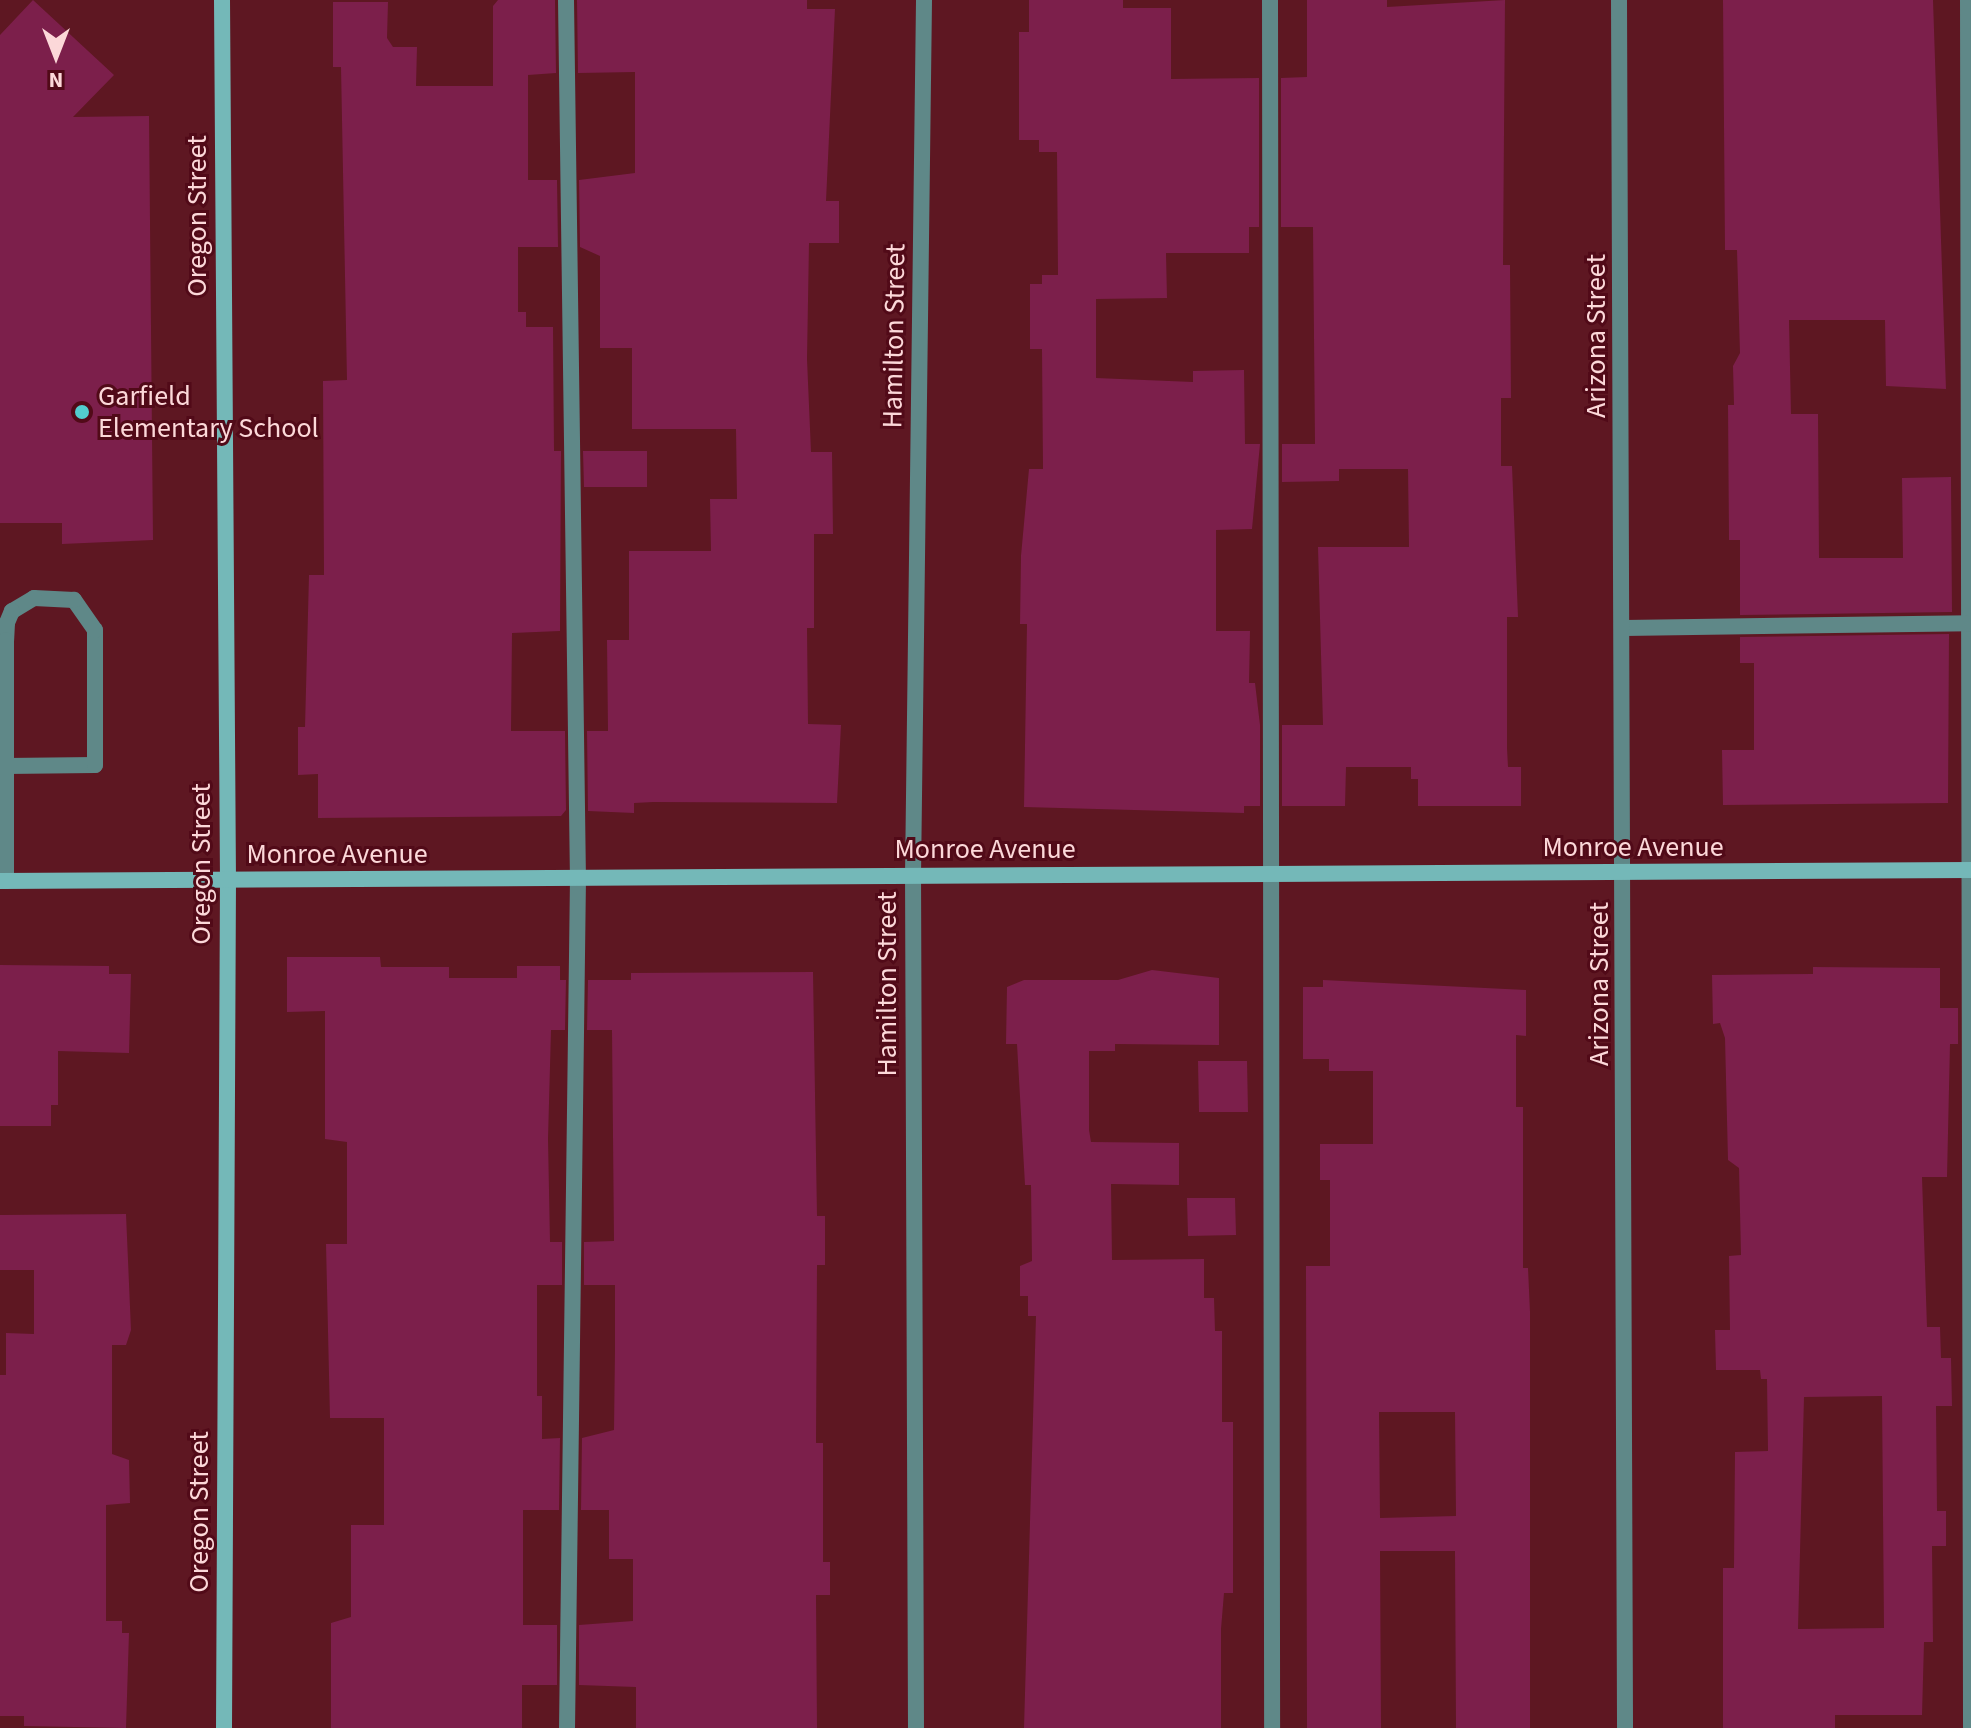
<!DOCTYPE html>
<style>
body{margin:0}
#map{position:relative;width:1971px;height:1728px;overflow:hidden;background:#5e1722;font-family:"Source Sans 3",sans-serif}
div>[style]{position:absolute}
.building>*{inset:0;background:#7c1f4b}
.lane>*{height:16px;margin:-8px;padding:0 8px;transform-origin:8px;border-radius:8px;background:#5f8888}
.street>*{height:16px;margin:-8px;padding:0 8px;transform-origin:8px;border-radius:8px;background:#5f8888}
.secondary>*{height:16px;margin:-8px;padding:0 8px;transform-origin:8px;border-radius:8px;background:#74b8b8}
.dots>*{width:22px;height:22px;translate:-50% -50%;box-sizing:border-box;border:4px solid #510a18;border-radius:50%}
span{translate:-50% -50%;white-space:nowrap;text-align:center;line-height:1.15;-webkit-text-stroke:6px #510a18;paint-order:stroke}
.street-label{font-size:28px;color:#fcd8d9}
.poi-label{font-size:28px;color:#fcd8d9}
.left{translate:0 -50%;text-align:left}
.north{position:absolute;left:16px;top:16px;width:80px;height:80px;-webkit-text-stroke:6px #510a18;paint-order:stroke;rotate:180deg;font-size:22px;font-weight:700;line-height:32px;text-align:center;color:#fcd8d9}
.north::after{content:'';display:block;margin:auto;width:28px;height:36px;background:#fcd8d9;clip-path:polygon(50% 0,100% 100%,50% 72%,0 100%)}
</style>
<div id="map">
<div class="building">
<div style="clip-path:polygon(33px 0,114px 75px,73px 117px,149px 116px,153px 540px,62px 544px,62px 523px,0 523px,0 35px)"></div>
<div style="clip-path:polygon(498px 0,555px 0,556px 73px,528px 75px,528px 180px,557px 180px,558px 247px,518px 247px,518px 312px,526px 312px,526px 327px,553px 327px,554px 451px,561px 451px,560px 631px,512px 633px,511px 731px,565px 731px,566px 810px,561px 816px,318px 818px,318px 774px,298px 775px,298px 727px,305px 727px,309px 575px,324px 575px,323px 381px,347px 380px,341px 67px,333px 67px,333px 2px,388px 2px,387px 38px,393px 47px,417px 47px,416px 86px,493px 86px,493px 6px)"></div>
<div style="clip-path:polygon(577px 0,807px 0,807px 9px,835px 9px,826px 201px,839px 201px,839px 243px,809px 243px,807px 359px,811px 452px,832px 452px,833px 534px,814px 534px,814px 628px,807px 628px,808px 724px,841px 725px,837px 803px,653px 802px,634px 803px,634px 813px,588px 811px,587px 731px,608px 731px,607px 640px,629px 640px,629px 551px,711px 551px,710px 499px,737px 499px,736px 429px,632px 429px,632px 348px,600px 348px,600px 256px,580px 247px,579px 180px,635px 173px,635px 72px,578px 73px)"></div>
<div style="clip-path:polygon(1029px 0,1123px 0,1123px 8px,1171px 8px,1171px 79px,1259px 78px,1259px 227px,1249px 227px,1249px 253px,1166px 253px,1167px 298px,1096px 299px,1096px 378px,1193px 382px,1193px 371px,1244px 370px,1245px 444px,1260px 444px,1252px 529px,1216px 530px,1216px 631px,1250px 631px,1249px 683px,1255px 683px,1260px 725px,1260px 806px,1244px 806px,1244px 813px,1024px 807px,1027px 624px,1020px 624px,1021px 556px,1029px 469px,1043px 469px,1042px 349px,1030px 349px,1030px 284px,1042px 284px,1042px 275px,1058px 275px,1057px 152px,1039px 152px,1039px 140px,1019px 140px,1019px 32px,1029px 32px)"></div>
<div style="clip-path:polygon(1307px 0,1387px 0,1387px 7px,1505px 0,1503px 265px,1510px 265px,1511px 398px,1501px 398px,1501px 466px,1512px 466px,1518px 617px,1507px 617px,1507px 748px,1508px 767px,1521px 767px,1521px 806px,1418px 806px,1418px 779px,1411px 779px,1411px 767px,1346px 767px,1345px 806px,1282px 806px,1282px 725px,1323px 725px,1318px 547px,1409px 547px,1408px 469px,1339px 469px,1339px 481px,1282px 482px,1282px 444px,1315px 444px,1313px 227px,1281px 227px,1281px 78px,1307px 77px)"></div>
<div style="clip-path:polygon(1723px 0,1933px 0,1946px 389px,1886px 386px,1885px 320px,1789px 320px,1791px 414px,1818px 414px,1819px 558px,1903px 558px,1902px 478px,1951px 477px,1952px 612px,1740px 615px,1740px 540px,1729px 540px,1728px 405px,1734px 405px,1733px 366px,1740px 353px,1737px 250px,1725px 250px)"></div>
<div style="clip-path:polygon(583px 451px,647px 451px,647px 487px,584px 487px)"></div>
<div style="clip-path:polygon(1949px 634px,1948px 803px,1723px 805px,1722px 750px,1754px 750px,1754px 663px,1740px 663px,1740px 637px)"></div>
<div style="clip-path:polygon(287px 957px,380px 957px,381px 967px,449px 967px,449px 978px,517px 978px,517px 966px,560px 966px,560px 980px,566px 980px,565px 1030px,551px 1030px,548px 1139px,550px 1242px,562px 1242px,562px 1285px,537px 1285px,537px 1396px,542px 1396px,542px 1439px,560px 1438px,559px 1510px,523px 1510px,523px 1625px,557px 1625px,557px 1685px,522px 1685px,522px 1728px,331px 1728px,331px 1623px,351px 1617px,351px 1525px,384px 1525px,384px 1418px,330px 1418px,326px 1244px,347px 1244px,347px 1142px,325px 1139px,325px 1011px,287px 1012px)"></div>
<div style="clip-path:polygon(0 965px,109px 966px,109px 974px,131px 974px,129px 1053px,58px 1051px,58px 1105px,51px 1105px,51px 1126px,0 1126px)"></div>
<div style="clip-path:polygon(evenodd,1813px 967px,1940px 968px,1940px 1008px,1958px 1008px,1958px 1044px,1950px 1044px,1947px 1177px,1922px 1177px,1927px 1327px,1940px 1327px,1941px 1358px,1951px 1358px,1952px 1406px,1936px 1406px,1937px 1511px,1946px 1511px,1946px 1546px,1932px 1546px,1933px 1642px,1924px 1642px,1922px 1715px,1835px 1715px,1835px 1728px,1723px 1728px,1723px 1568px,1734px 1568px,1735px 1452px,1768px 1451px,1767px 1379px,1761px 1379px,1760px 1370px,1716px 1370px,1715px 1330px,1730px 1330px,1729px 1256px,1741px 1255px,1739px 1168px,1728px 1160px,1725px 1038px,1720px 1023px,1713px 1024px,1712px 975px,1813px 974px,1813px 967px,1882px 1396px,1884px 1628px,1798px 1629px,1804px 1397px,1882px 1396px)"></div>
<div style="clip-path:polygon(1152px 970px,1219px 978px,1219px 1045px,1115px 1044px,1115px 1051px,1089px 1051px,1089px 1130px,1091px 1142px,1179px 1143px,1179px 1185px,1111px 1184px,1112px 1260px,1204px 1259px,1204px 1298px,1214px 1298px,1215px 1331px,1222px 1331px,1222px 1422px,1233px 1422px,1233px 1593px,1224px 1593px,1221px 1629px,1221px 1728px,1024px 1728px,1036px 1316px,1028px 1316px,1028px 1296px,1020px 1296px,1020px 1266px,1032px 1261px,1031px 1185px,1025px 1185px,1017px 1044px,1006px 1044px,1007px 987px,1024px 980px,1118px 980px)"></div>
<div style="clip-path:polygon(813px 972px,817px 1216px,825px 1216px,825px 1265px,817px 1265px,816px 1443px,823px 1443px,823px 1562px,830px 1562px,830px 1595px,816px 1595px,817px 1728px,636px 1728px,636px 1687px,579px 1685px,579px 1625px,633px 1621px,633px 1559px,609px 1559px,609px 1510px,581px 1510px,582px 1438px,614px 1430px,615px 1349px,615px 1285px,584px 1285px,584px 1242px,614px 1241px,612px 1030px,587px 1030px,588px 980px,631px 980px,631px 973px)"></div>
<div style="clip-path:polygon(evenodd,1323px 980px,1526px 990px,1526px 1036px,1516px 1035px,1516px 1107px,1523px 1107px,1523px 1268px,1528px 1268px,1530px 1312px,1530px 1728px,1456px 1728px,1455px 1551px,1380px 1551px,1381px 1728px,1307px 1728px,1306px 1266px,1330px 1266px,1330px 1180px,1320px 1180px,1320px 1144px,1373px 1144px,1373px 1071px,1329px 1071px,1329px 1059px,1303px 1059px,1303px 987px,1323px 987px,1323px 980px,1379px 1412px,1455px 1412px,1456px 1516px,1380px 1518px,1379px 1412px)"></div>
<div style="clip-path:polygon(1198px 1061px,1247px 1061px,1248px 1112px,1199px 1112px)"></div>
<div style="clip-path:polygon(1187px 1198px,1235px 1198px,1236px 1235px,1188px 1236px)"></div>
<div style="clip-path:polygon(126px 1214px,131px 1330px,126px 1345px,112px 1345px,112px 1454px,129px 1460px,130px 1503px,106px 1505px,106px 1621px,122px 1621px,122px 1633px,129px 1633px,126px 1728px,24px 1726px,24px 1716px,0 1716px,0 1375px,6px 1375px,6px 1333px,34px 1334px,34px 1270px,0 1270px,0 1215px)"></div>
</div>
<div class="lane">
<div style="left:566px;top:0;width:878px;rotate:89.22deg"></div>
<div style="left:578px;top:878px;width:850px;rotate:90.74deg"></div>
<div style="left:1270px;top:0;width:1728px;rotate:89.93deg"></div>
<div style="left:1968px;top:0;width:1728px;rotate:89.9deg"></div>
<div style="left:1624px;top:628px;width:346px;rotate:-0.8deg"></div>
<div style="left:6px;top:766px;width:89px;rotate:-0.6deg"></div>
<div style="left:95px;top:765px;width:135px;rotate:-90deg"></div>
<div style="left:95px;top:630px;width:37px;rotate:-125deg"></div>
<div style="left:74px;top:600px;width:40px;rotate:-177.1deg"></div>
<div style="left:34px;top:598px;width:26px;rotate:149deg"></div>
<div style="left:12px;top:611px;width:13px;rotate:113deg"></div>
<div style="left:7px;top:623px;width:17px;rotate:93deg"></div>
<div style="left:6px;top:640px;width:241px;rotate:90deg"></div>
</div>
<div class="street">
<div style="left:1619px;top:0;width:1728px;rotate:89.8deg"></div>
<div style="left:916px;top:1728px;width:852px;rotate:-90.2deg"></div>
<div style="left:913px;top:876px;width:876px;rotate:-89.28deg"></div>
</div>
<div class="secondary">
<div style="left:222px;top:0;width:880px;rotate:89.61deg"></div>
<div style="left:228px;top:880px;width:848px;rotate:90.27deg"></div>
<div style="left:0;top:881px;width:1971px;rotate:-0.32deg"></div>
</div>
<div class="dots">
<div style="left:82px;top:412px;background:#52cdce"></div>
</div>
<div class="street-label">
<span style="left:197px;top:216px;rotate:-90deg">Oregon Street</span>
<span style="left:894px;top:336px;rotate:-89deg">Hamilton Street</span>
<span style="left:1596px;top:336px;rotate:-90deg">Arizona Street</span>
<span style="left:1633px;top:847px">Monroe Avenue</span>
<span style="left:985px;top:849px">Monroe Avenue</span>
<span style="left:337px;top:854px">Monroe Avenue</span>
<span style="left:201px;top:864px;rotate:-90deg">Oregon Street</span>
<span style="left:887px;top:984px;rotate:-90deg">Hamilton Street</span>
<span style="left:1599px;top:984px;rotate:-90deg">Arizona Street</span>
<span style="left:199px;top:1512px;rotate:-90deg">Oregon Street</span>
</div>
<div class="poi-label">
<span class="left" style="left:98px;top:412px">Garfield<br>Elementary School</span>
</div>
<div class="north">N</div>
</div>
